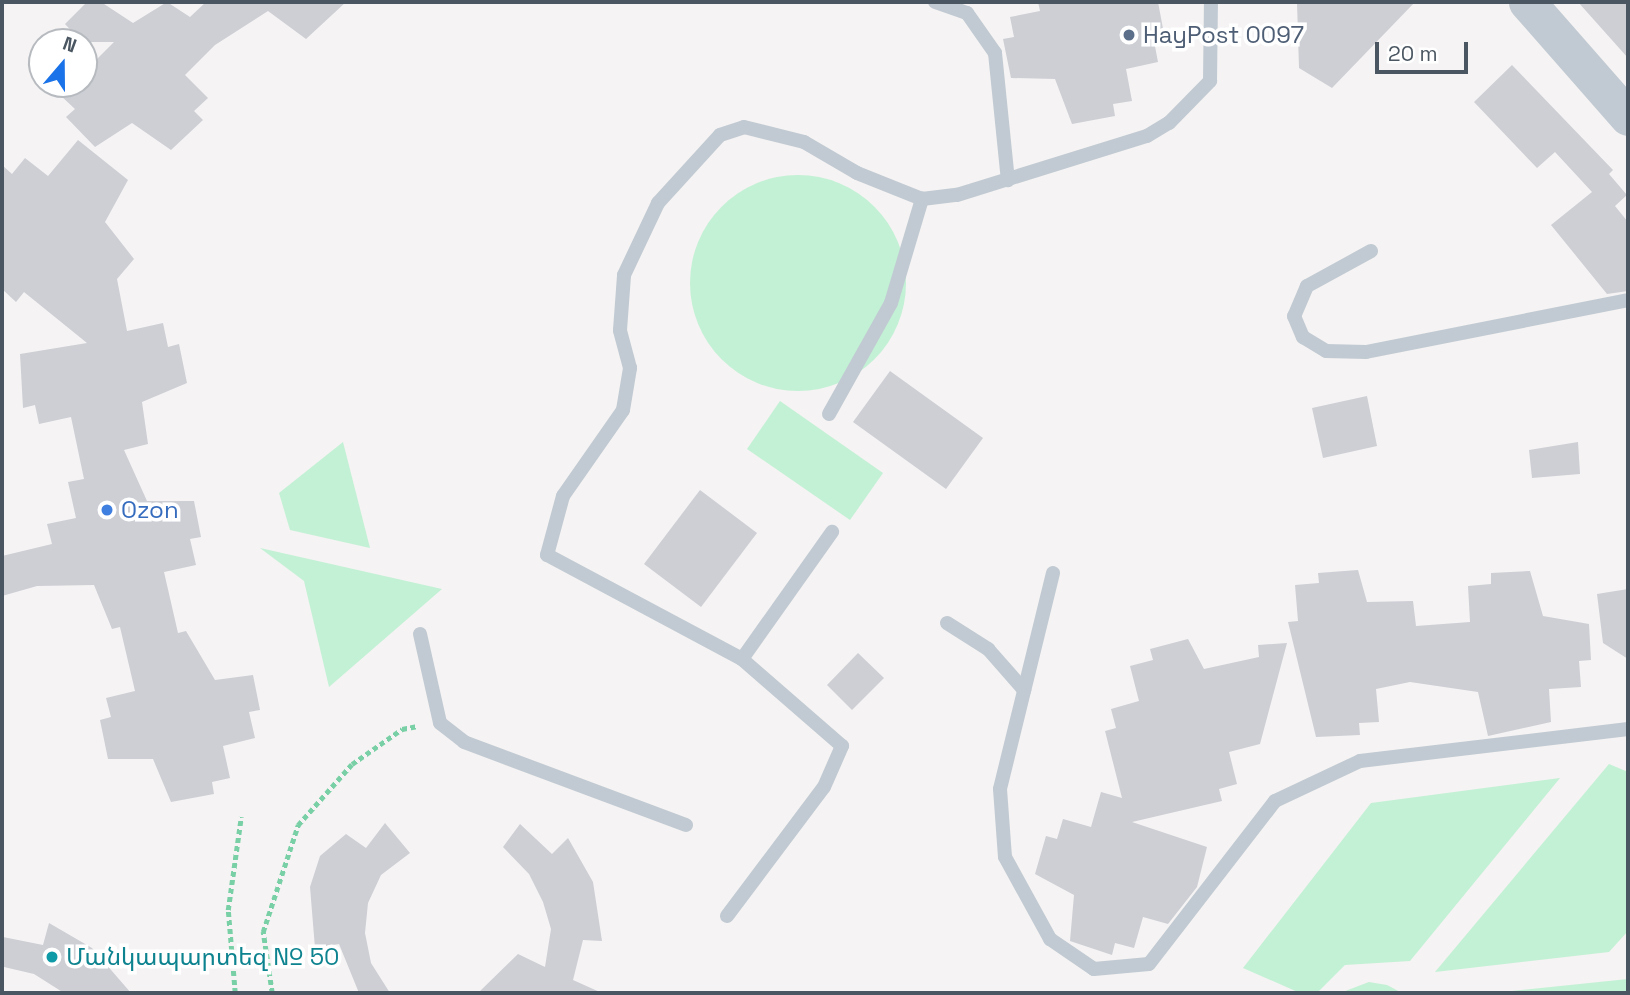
<!DOCTYPE html>
<meta charset="utf-8">
<style>
body{margin:0}
#map{position:relative;width:1630px;height:995px;overflow:hidden;background:#f5f3f3;font-family:"Space Grotesk","Noto Sans Armenian",sans-serif}
div>[style]{position:absolute}
.green>*{inset:0;background:#c3f1d5}
.round{border-radius:50%}
.building>*{inset:0;background:#cdcfd5}
.path>*{height:4.5px;margin-top:-2.25px;transform-origin:0;background:repeating-linear-gradient(90deg,#7ad0a6 0 5px,transparent 0 8.5px)}
.service>*{height:14px;margin:-7px;padding:0 7px;transform-origin:7px;border-radius:7px;background:#c1cad2}
.tertiary>*{height:37px;margin:-18.5px;padding:0 18.5px;transform-origin:18.5px;border-radius:18.5px;background:#c1cad2}
.dots>*{width:19px;height:19px;translate:-50% -50%;box-sizing:border-box;border:4px solid #fff;border-radius:50%}
span{translate:-50% -50%;white-space:nowrap;text-align:center;line-height:1.15;-webkit-text-stroke:7px #fff;paint-order:stroke}
.service-label{font-size:24px;color:#4e5e75}
.left{translate:0 -50%;text-align:left}
.shop-label{font-size:24px;color:#366cbe}
.culture-label{font-size:24px;color:#0d838f}
.frame{position:absolute;inset:0;border:4px solid #4a5661;pointer-events:none}
.north{position:absolute;left:28px;top:28px;width:70px;height:70px;box-sizing:border-box;background:#fff;border:2px solid #b7bbc0;border-radius:50%;rotate:20deg;font-size:19px;font-weight:700;line-height:28px;text-align:center;color:#4a5661}
.north::after{content:'';display:block;margin:auto;width:24px;height:32px;background:#1a73e8;clip-path:polygon(50% 0,100% 100%,50% 72%,0 100%)}
.scale{position:absolute;left:1375px;top:42px;width:93px;height:32px;box-sizing:border-box;border:4px solid #4a5661;border-top:0;padding-left:9px;font-size:21px;line-height:24px;white-space:nowrap;color:#4a5661;-webkit-text-stroke:5px #fff;paint-order:stroke}
</style>
<div id="map">
<div class="green">
<div class="round" style="left:690px;top:175px;width:216px;height:216px"></div>
<div style="clip-path:polygon(780px 401px,883px 473px,850px 520px,747px 449px)"></div>
<div style="clip-path:polygon(343px 442px,370px 548px,290px 530px,279px 493px)"></div>
<div style="clip-path:polygon(260px 548px,442px 589px,329px 687px,304px 581px)"></div>
<div style="clip-path:polygon(1609px 764px,1628px 772px,1628px 931px,1609px 952px,1435px 972px)"></div>
<div style="clip-path:polygon(1560px 778px,1410px 961px,1345px 965px,1317px 993px,1300px 993px,1243px 968px,1371px 803px)"></div>
<div style="clip-path:polygon(1628px 979px,1628px 993px,1493px 993px)"></div>
<div style="clip-path:polygon(1369px 982px,1387px 985px,1402px 993px,1340px 993px)"></div>
</div>
<div class="building">
<div style="clip-path:polygon(87px 2px,101px 2px,133px 23px,167px 2px,190px 17px,206px 2px,346px 2px,306px 39px,268px 11px,215px 45px,185px 75px,208px 98px,194px 111px,203px 120px,171px 150px,132px 123px,95px 147px,66px 117px,75px 109px,60px 95px,71px 84px,84px 84px,84px 72px,114px 42px,82px 42px,65px 24px)"></div>
<div style="clip-path:polygon(1038px 2px,1158px 2px,1164px 34px,1153px 36px,1158px 62px,1126px 69px,1132px 101px,1113px 104px,1115px 116px,1072px 124px,1055px 79px,1011px 78px,1003px 39px,1014px 37px,1010px 17px,1040px 11px)"></div>
<div style="clip-path:polygon(1297px 2px,1415px 2px,1332px 88px,1299px 68px)"></div>
<div style="clip-path:polygon(1578px 2px,1628px 2px,1628px 58px)"></div>
<div style="clip-path:polygon(1512px 65px,1613px 170px,1609px 174px,1627px 195px,1615px 206px,1628px 222px,1628px 291px,1607px 294px,1551px 225px,1592px 192px,1555px 152px,1537px 168px,1474px 102px)"></div>
<div style="clip-path:polygon(78px 140px,128px 180px,105px 222px,134px 259px,117px 279px,127px 331px,163px 323px,168px 347px,179px 344px,187px 383px,142px 402px,148px 444px,124px 450px,147px 501px,194px 501px,201px 537px,190px 539px,196px 565px,164px 572px,178px 633px,186px 631px,215px 680px,253px 675px,260px 710px,249px 712px,255px 738px,223px 746px,230px 778px,212px 782px,214px 794px,171px 802px,153px 759px,108px 759px,100px 720px,111px 717px,106px 698px,135px 691px,120px 627px,112px 629px,94px 585px,37px 586px,2px 596px,2px 556px,52px 544px,47px 524px,76px 518px,68px 482px,84px 479px,71px 417px,39px 424px,35px 405px,23px 408px,20px 354px,87px 343px,24px 292px,16px 302px,2px 289px,2px 165px,12px 174px,25px 158px,48px 176px)"></div>
<div style="clip-path:polygon(890px 371px,983px 438px,946px 489px,853px 422px)"></div>
<div style="clip-path:polygon(1367px 396px,1377px 446px,1323px 458px,1312px 408px)"></div>
<div style="clip-path:polygon(1578px 442px,1580px 474px,1532px 478px,1529px 450px)"></div>
<div style="clip-path:polygon(700px 490px,757px 533px,701px 607px,644px 564px)"></div>
<div style="clip-path:polygon(1358px 570px,1367px 602px,1413px 601px,1416px 626px,1470px 622px,1468px 586px,1491px 584px,1491px 573px,1530px 571px,1543px 616px,1589px 624px,1591px 660px,1579px 661px,1581px 687px,1549px 689px,1551px 722px,1488px 736px,1478px 692px,1410px 682px,1376px 689px,1379px 722px,1359px 723px,1360px 735px,1316px 737px,1288px 622px,1298px 621px,1295px 585px,1319px 583px,1318px 573px)"></div>
<div style="clip-path:polygon(1628px 589px,1628px 659px,1603px 643px,1597px 594px)"></div>
<div style="clip-path:polygon(1188px 639px,1204px 669px,1259px 657px,1258px 645px,1287px 643px,1260px 744px,1229px 752px,1237px 784px,1219px 789px,1222px 801px,1132px 822px,1207px 847px,1197px 887px,1168px 924px,1143px 917px,1134px 948px,1115px 943px,1112px 955px,1070px 941px,1074px 895px,1035px 874px,1046px 836px,1057px 839px,1063px 819px,1091px 827px,1101px 792px,1122px 798px,1105px 731px,1116px 728px,1111px 709px,1139px 701px,1130px 666px,1153px 660px,1150px 649px)"></div>
<div style="clip-path:polygon(858px 653px,884px 678px,852px 710px,827px 685px)"></div>
<div style="clip-path:polygon(385px 823px,410px 853px,381px 875px,368px 903px,365px 933px,371px 963px,390px 993px,359px 993px,339px 944px,315px 948px,310px 887px,320px 856px,346px 834px,366px 848px)"></div>
<div style="clip-path:polygon(520px 824px,552px 854px,568px 838px,593px 882px,602px 941px,583px 940px,573px 980px,602px 993px,478px 993px,518px 954px,545px 967px,551px 929px,543px 902px,529px 874px,503px 847px)"></div>
<div style="clip-path:polygon(49px 923px,92px 948px,131px 993px,64px 993px,34px 974px,4px 967px,3px 937px,43px 945px)"></div>
</div>
<div class="path">
<div style="left:235px;top:993px;width:83px;rotate:-94.8deg"></div>
<div style="left:228px;top:910px;width:94px;rotate:-82deg"></div>
<div style="left:272px;top:993px;width:62px;rotate:-98.4deg"></div>
<div style="left:263px;top:932px;width:113px;rotate:-71.9deg"></div>
<div style="left:298px;top:825px;width:81px;rotate:-48.5deg"></div>
<div style="left:352px;top:764px;width:61px;rotate:-35deg"></div>
<div style="left:402px;top:729px;width:16px;rotate:-11deg"></div>
</div>
<div class="service">
<div style="left:935px;top:2px;width:34px;rotate:19deg"></div>
<div style="left:967px;top:13px;width:49px;rotate:55deg"></div>
<div style="left:995px;top:53px;width:128px;rotate:84.2deg"></div>
<div style="left:1371px;top:251px;width:73px;rotate:151.3deg"></div>
<div style="left:1307px;top:286px;width:33px;rotate:113deg"></div>
<div style="left:1294px;top:316px;width:23px;rotate:67deg"></div>
<div style="left:1303px;top:337px;width:27px;rotate:31deg"></div>
<div style="left:1326px;top:351px;width:40px;rotate:1.4deg"></div>
<div style="left:1366px;top:352px;width:267px;rotate:-11.2deg"></div>
<div style="left:829px;top:414px;width:127px;rotate:-60.8deg"></div>
<div style="left:891px;top:303px;width:109px;rotate:-73.4deg"></div>
<div style="left:1053px;top:573px;width:222px;rotate:103.8deg"></div>
<div style="left:1000px;top:789px;width:68px;rotate:85.8deg"></div>
<div style="left:1005px;top:857px;width:94px;rotate:61.2deg"></div>
<div style="left:1050px;top:939px;width:53px;rotate:34.3deg"></div>
<div style="left:1094px;top:969px;width:55px;rotate:-5.2deg"></div>
<div style="left:1149px;top:964px;width:206px;rotate:-52.3deg"></div>
<div style="left:1275px;top:801px;width:94px;rotate:-25.2deg"></div>
<div style="left:1360px;top:761px;width:270px;rotate:-6.8deg"></div>
<div style="left:947px;top:623px;width:49px;rotate:32.4deg"></div>
<div style="left:988px;top:649px;width:55px;rotate:48.7deg"></div>
<div style="left:420px;top:634px;width:91px;rotate:77.3deg"></div>
<div style="left:440px;top:723px;width:31px;rotate:38deg"></div>
<div style="left:464px;top:742px;width:237px;rotate:20.5deg"></div>
<div style="left:742px;top:659px;width:156px;rotate:-54.7deg"></div>
<div style="left:727px;top:916px;width:161px;rotate:-53.1deg"></div>
<div style="left:824px;top:787px;width:45px;rotate:-66.3deg"></div>
<div style="left:842px;top:746px;width:133px;rotate:-139deg"></div>
<div style="left:742px;top:659px;width:221px;rotate:-151.9deg"></div>
<div style="left:547px;top:555px;width:61px;rotate:-74.8deg"></div>
<div style="left:563px;top:496px;width:105px;rotate:-55.1deg"></div>
<div style="left:623px;top:410px;width:43px;rotate:-80.5deg"></div>
<div style="left:630px;top:368px;width:39px;rotate:-105deg"></div>
<div style="left:620px;top:330px;width:55px;rotate:-85.8deg"></div>
<div style="left:624px;top:275px;width:80px;rotate:-64.7deg"></div>
<div style="left:658px;top:203px;width:92px;rotate:-47.6deg"></div>
<div style="left:720px;top:135px;width:25px;rotate:-18deg"></div>
<div style="left:744px;top:127px;width:62px;rotate:14deg"></div>
<div style="left:804px;top:142px;width:61px;rotate:30.3deg"></div>
<div style="left:857px;top:173px;width:70px;rotate:21.8deg"></div>
<div style="left:922px;top:199px;width:35px;rotate:-7deg"></div>
<div style="left:957px;top:195px;width:199px;rotate:-17.3deg"></div>
<div style="left:1147px;top:136px;width:26px;rotate:-31deg"></div>
<div style="left:1169px;top:123px;width:59px;rotate:-45.7deg"></div>
<div style="left:1210px;top:81px;width:79px;rotate:-89.3deg"></div>
</div>
<div class="tertiary">
<div style="left:1527px;top:2px;width:153px;rotate:48.7deg"></div>
</div>
<div class="dots">
<div style="left:1129px;top:35px;background:#5c6f8a"></div>
<div style="left:107px;top:510px;background:#3f7fe0"></div>
<div style="left:52px;top:957px;background:#0f9aa8"></div>
</div>
<div class="service-label">
<span class="left" style="left:1143px;top:35px">HayPost 0097</span>
</div>
<div class="shop-label">
<span class="left" style="left:121px;top:510px">Ozon</span>
</div>
<div class="culture-label">
<span class="left" style="left:66px;top:957px">Մանկապարտեզ № 50</span>
</div>
<div class="frame"></div>
<div class="north">N</div>
<div class="scale">20 m</div>
</div>
